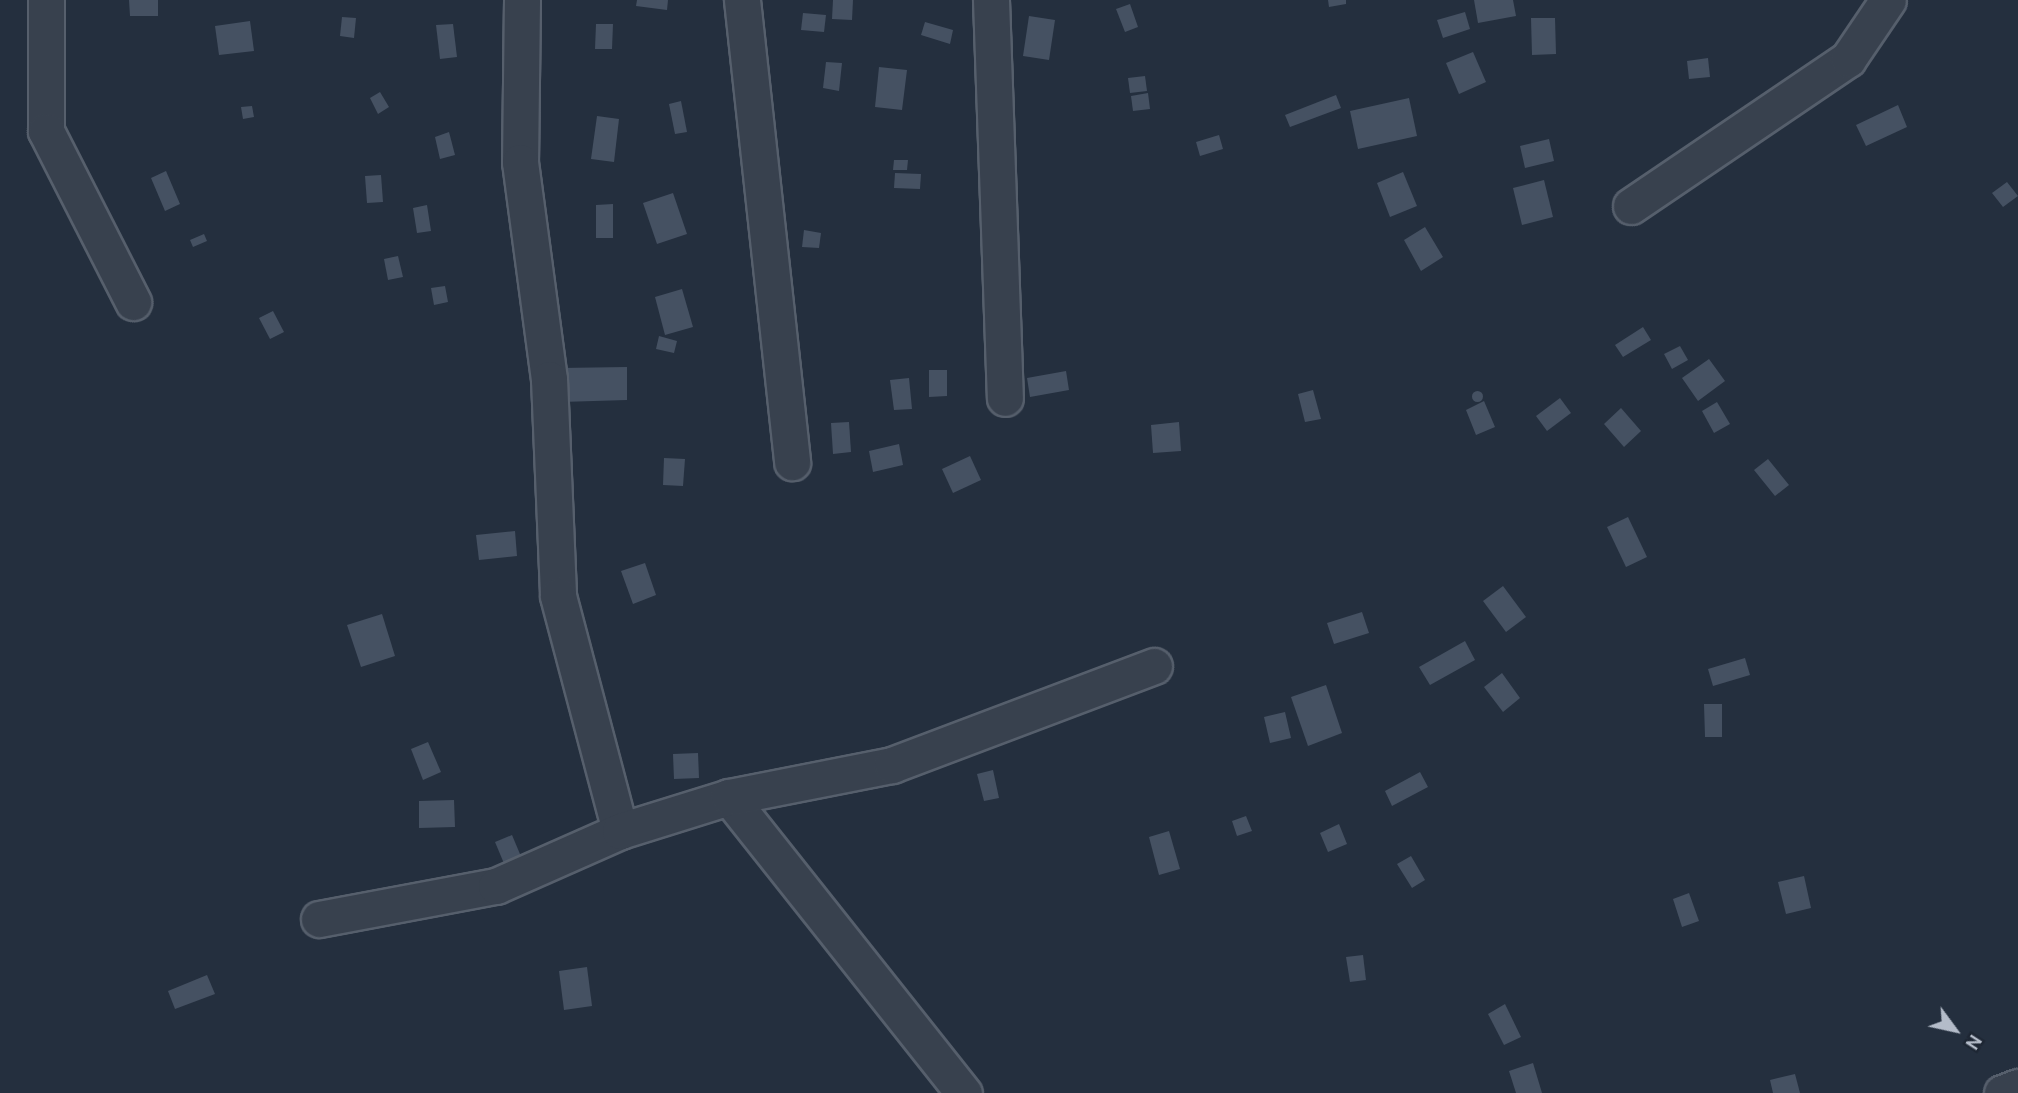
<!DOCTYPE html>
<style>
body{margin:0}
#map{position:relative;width:2018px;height:1093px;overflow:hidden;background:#242f3e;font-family:Overpass,sans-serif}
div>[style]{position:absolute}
.building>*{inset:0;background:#455162}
.round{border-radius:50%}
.roads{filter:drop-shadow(2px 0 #565f6c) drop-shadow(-2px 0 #565f6c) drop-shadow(0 2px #565f6c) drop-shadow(0 -2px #565f6c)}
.street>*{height:35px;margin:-17.5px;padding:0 17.5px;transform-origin:17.5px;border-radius:17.5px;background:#38414e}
span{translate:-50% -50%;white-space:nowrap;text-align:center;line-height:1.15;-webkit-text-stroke:7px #1d2633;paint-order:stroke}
.north{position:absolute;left:1920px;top:995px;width:70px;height:70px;-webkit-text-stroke:5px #1d2633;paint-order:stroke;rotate:123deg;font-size:19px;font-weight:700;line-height:28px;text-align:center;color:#b4bcc9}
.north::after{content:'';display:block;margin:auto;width:24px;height:32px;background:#b4bcc9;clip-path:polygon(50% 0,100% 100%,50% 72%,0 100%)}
</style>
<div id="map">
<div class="building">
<div style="clip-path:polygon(129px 0,158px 0,158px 16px,130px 16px)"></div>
<div style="clip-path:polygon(637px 0,668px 0,667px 10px,636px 6px)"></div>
<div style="clip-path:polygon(833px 0,853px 0,852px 20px,832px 19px)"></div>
<div style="clip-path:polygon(1328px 0,1346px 0,1346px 4px,1329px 7px)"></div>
<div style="clip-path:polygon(1474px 0,1513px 0,1516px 16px,1478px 23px)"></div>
<div style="clip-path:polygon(1130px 4px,1138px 27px,1125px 32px,1116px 9px)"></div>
<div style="clip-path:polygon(1465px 12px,1470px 29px,1443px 38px,1437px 20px)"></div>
<div style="clip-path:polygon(803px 13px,826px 15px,824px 32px,801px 30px)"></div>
<div style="clip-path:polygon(1029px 16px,1055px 20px,1049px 60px,1023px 56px)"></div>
<div style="clip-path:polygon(342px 17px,356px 18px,354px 38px,340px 36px)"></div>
<div style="clip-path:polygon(1531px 18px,1555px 18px,1556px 54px,1532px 55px)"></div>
<div style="clip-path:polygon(250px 21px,254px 51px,219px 55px,215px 26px)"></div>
<div style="clip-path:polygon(925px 22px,953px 30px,950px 44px,921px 35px)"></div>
<div style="clip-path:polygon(453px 24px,457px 57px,440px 59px,436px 25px)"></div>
<div style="clip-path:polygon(596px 24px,613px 24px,612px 49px,595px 49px)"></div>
<div style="clip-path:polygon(1473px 52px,1486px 82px,1459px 94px,1446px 63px)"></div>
<div style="clip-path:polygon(1708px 58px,1710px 77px,1689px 79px,1687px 61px)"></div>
<div style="clip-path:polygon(826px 62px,842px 63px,839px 91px,823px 88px)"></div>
<div style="clip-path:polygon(879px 67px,907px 70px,902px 110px,875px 107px)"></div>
<div style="clip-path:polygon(1145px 76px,1147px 91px,1130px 93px,1128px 78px)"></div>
<div style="clip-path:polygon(380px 92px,389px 107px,378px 114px,370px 98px)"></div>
<div style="clip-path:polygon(1148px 93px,1150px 109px,1133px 111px,1131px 96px)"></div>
<div style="clip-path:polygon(1336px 95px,1341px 108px,1290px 127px,1285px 115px)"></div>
<div style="clip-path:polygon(1409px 98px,1417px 136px,1358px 149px,1350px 111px)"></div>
<div style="clip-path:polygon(681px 101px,687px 132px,675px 134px,669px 104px)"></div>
<div style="clip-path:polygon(1898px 105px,1907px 127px,1866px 146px,1856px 125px)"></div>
<div style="clip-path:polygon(252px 106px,254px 117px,243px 119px,241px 107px)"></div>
<div style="clip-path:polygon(597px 116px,619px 119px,614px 162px,591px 159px)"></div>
<div style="clip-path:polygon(449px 132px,455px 155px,440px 159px,435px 137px)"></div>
<div style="clip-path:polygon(1219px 135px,1223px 149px,1200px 156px,1196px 142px)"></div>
<div style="clip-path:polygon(1549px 139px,1554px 161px,1525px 168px,1520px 146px)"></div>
<div style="clip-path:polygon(894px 160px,908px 160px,907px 170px,893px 170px)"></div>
<div style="clip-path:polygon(166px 171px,180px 204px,165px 211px,151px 178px)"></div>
<div style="clip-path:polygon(1403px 172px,1417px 206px,1390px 217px,1377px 183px)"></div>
<div style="clip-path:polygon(895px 173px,921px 174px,920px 189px,894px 188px)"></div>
<div style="clip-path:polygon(381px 175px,383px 202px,367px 203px,365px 176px)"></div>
<div style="clip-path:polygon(1544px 180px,1553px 217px,1522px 225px,1513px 188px)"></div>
<div style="clip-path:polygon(2007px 182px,2018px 196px,2003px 207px,1992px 193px)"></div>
<div style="clip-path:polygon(673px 193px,687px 234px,657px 244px,643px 203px)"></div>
<div style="clip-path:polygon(613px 204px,613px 238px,596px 238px,596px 205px)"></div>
<div style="clip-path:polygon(427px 205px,431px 231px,417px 233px,413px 208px)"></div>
<div style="clip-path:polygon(1425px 227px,1443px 257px,1421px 271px,1404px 240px)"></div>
<div style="clip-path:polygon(804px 230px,821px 233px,819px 248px,802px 247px)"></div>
<div style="clip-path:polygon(204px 234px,207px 241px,193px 247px,190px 240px)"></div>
<div style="clip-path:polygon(398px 256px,403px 277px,388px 280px,384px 259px)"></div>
<div style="clip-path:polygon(445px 286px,448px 302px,434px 305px,431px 288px)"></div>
<div style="clip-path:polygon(682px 289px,693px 327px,665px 335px,655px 297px)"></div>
<div style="clip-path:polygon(273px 311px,284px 332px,270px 339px,259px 318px)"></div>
<div style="clip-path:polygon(1643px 327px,1651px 340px,1623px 357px,1615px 345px)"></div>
<div style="clip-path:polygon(659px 336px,677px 341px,674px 353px,656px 349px)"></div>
<div style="clip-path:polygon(1680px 346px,1688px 360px,1672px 369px,1664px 354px)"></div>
<div style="clip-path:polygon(1709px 359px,1725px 381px,1698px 401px,1682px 378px)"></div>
<div style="clip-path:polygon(627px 367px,627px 400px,561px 402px,560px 368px)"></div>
<div style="clip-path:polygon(929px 370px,947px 370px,947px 396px,929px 397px)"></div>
<div style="clip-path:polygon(1066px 371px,1069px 390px,1030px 397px,1027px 378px)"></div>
<div style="clip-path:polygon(909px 378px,912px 409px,894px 410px,890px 380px)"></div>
<div style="clip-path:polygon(1313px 390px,1321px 419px,1305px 422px,1298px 394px)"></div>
<div class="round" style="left:1471.5px;top:390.5px;width:11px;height:11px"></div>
<div style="clip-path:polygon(1560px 398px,1571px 413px,1547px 431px,1536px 416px)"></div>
<div style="clip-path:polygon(1484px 401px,1495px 427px,1476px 435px,1466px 410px)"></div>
<div style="clip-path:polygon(1717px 402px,1730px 424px,1714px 433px,1702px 411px)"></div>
<div style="clip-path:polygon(1621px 408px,1641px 431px,1624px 447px,1604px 424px)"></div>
<div style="clip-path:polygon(849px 422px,851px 452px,833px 454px,831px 423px)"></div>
<div style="clip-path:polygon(1179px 422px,1181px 451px,1153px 453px,1151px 425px)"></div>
<div style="clip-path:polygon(899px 444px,903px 465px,873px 472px,869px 451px)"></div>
<div style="clip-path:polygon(970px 456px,981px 480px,953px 493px,942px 469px)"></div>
<div style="clip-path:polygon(664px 458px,685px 459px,683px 486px,663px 485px)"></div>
<div style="clip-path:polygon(1768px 459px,1789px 485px,1775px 496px,1754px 470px)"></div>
<div style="clip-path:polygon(1628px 517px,1647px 557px,1626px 567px,1607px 527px)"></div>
<div style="clip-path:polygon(515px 531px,517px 556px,479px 560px,476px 535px)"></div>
<div style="clip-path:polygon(645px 563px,656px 595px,633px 604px,621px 571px)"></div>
<div style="clip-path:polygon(1503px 586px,1526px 617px,1506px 632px,1483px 601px)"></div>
<div style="clip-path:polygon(1362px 612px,1369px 633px,1334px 644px,1327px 623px)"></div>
<div style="clip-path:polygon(382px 614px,395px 656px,361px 667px,347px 625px)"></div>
<div style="clip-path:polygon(1465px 641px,1475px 660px,1430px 685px,1419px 667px)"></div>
<div style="clip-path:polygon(1745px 658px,1750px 675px,1713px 686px,1708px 669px)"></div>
<div style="clip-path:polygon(1502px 673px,1520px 698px,1503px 712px,1484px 687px)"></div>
<div style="clip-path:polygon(1326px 685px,1342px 733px,1308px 746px,1291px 697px)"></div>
<div style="clip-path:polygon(1704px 704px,1722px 704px,1722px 737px,1705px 737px)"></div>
<div style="clip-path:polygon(1285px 712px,1291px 738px,1270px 743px,1264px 717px)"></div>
<div style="clip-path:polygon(428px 742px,441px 772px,423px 780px,411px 749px)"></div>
<div style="clip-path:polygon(698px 753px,699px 778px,674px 779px,673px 754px)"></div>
<div style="clip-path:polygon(993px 770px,999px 798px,984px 801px,977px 774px)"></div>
<div style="clip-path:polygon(1420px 772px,1428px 787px,1392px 806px,1385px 791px)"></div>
<div style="clip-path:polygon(454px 800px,455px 827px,419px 828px,419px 801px)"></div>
<div style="clip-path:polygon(1246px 816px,1252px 831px,1237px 836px,1232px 821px)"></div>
<div style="clip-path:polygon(1339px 824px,1347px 844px,1328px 852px,1320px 833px)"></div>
<div style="clip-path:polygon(1169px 831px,1180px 869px,1159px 875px,1149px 837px)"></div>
<div style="clip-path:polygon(512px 835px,525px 866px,508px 873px,495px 842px)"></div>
<div style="clip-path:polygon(1411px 856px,1425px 880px,1412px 888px,1397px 864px)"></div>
<div style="clip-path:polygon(1804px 876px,1811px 908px,1786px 914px,1778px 882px)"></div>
<div style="clip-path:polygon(1689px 893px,1699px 921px,1682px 927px,1673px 899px)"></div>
<div style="clip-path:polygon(1363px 955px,1366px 980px,1350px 982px,1346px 957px)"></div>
<div style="clip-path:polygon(587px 967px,592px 1006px,564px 1010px,559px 971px)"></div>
<div style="clip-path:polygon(207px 975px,215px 994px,175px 1009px,168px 991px)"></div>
<div style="clip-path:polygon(1505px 1004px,1521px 1037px,1504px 1045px,1488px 1014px)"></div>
<div style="clip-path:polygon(1533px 1063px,1542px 1093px,1516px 1093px,1509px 1071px)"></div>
<div style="clip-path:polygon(1795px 1074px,1800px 1093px,1773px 1093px,1770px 1080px)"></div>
</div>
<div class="roads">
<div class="street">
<div style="left:46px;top:0;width:131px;rotate:90deg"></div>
<div style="left:46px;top:131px;width:192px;rotate:63deg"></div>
<div style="left:522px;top:0;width:162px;rotate:90.7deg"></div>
<div style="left:520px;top:162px;width:219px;rotate:82.4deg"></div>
<div style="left:549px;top:379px;width:217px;rotate:87.6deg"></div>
<div style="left:558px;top:596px;width:243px;rotate:75.2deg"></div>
<div style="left:742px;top:0;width:465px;rotate:83.8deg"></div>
<div style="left:991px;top:0;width:398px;rotate:88deg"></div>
<div style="left:1631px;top:206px;width:262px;rotate:-34.1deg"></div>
<div style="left:1848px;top:59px;width:71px;rotate:-55.9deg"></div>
<div style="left:729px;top:797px;width:378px;rotate:51.6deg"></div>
<div style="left:319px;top:919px;width:180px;rotate:-10.6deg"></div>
<div style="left:496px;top:886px;width:136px;rotate:-23.9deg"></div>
<div style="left:620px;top:831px;width:114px;rotate:-17.3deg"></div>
<div style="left:729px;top:797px;width:166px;rotate:-11.1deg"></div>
<div style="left:892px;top:765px;width:280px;rotate:-20.7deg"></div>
<div style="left:2002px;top:1093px;width:17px;rotate:-21deg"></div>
</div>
</div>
<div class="north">N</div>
</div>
